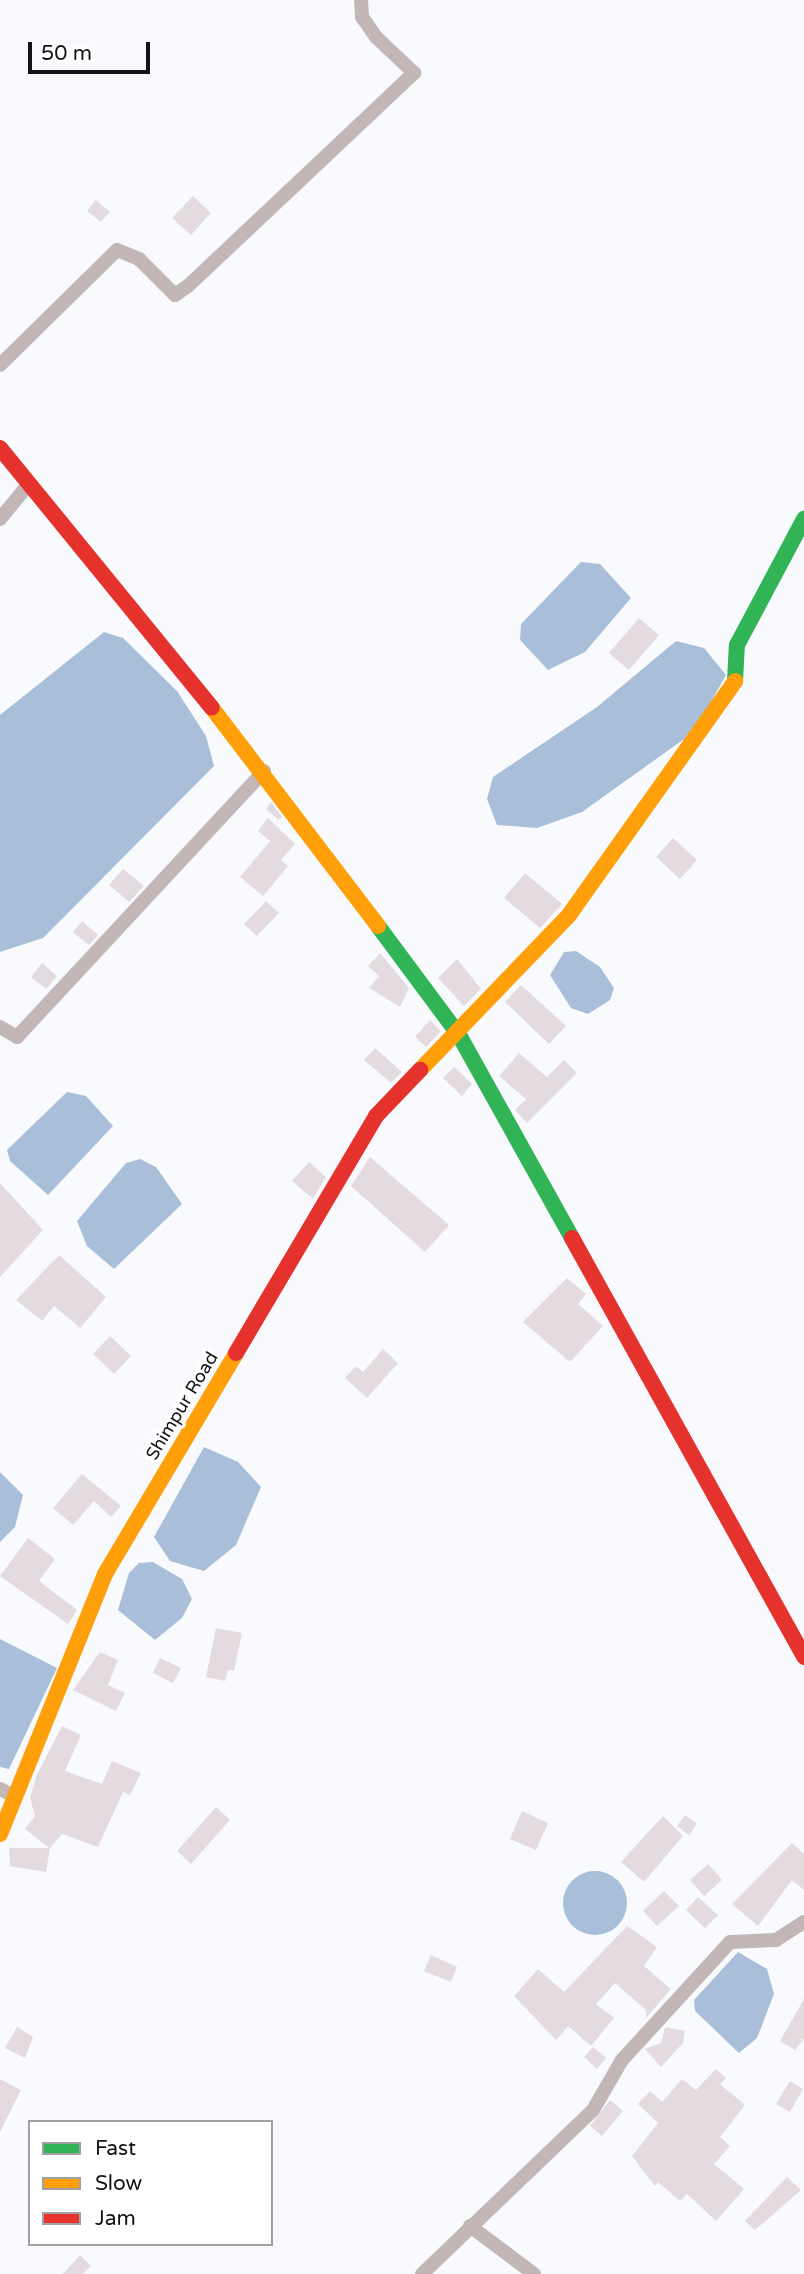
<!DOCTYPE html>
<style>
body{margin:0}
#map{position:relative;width:804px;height:2274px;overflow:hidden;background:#f9fafd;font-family:"Varela Round",sans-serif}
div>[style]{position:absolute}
.water>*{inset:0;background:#a9bfd9}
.round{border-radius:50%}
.building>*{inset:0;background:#e4dbe0}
.street>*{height:14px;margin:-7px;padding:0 7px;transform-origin:7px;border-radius:7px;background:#c3b6b7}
.fast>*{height:16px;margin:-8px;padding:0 8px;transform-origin:8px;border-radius:8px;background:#30b455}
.slow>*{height:16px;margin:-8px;padding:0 8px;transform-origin:8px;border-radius:8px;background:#ff9f0a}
.jam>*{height:16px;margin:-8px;padding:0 8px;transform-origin:8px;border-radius:8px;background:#e5322d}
span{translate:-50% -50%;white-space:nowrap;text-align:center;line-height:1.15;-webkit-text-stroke:7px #fff;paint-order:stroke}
.street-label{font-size:18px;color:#141417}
.legend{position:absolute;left:28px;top:2120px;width:245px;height:126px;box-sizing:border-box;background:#fff;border:2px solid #a1a1a2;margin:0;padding:9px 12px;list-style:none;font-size:21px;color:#141417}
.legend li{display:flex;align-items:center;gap:14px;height:35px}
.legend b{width:35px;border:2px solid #a1a1a2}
.scale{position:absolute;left:28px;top:42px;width:122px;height:32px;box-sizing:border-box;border:4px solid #141417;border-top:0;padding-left:9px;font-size:21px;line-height:24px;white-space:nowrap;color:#141417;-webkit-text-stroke:5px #fff;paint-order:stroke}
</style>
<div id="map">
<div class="water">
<div style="clip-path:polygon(581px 562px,600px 564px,631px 598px,585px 652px,548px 670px,520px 640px,521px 624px)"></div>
<div style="clip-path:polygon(104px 632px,123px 638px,177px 691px,206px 736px,214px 766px,43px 938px,0 952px,0 715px)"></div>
<div style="clip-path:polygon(676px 641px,704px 648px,726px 675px,694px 732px,582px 812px,537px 828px,497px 825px,487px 799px,493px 777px,597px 707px)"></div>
<div style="clip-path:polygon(576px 951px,600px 967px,614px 988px,610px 1000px,588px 1014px,571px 1008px,550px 975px,564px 952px)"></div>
<div style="clip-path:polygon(67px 1092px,86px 1096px,113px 1126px,48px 1195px,10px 1161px,7px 1150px)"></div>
<div style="clip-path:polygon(140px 1159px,156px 1167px,182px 1204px,114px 1269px,87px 1246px,77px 1221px,126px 1163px)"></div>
<div style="clip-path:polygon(204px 1447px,238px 1462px,261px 1487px,236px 1545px,204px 1571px,170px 1561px,154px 1537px)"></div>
<div style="clip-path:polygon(0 1472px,23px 1495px,15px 1527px,0 1542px)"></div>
<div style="clip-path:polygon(153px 1562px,182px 1579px,192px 1599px,182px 1618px,155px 1640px,118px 1610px,129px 1573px,139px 1563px)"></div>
<div style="clip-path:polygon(0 1639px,57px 1668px,9px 1769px,0 1767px)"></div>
<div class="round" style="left:563px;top:1871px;width:64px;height:64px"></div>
<div style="clip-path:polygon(738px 1952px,767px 1969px,774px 1994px,757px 2038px,739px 2053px,695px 2011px,694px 2000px)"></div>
</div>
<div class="building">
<div style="clip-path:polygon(193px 196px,211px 213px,191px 235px,172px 218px)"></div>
<div style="clip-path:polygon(96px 200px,110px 212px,101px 222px,87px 211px)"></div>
<div style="clip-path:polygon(639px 618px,659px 635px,629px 670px,609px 653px)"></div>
<div style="clip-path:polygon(271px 802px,282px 817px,279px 820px,266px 809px)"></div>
<div style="clip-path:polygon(268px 818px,295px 844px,281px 860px,288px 866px,263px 896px,240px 877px,270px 841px,258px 831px)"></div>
<div style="clip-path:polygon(673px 838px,697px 860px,680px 879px,656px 857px)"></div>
<div style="clip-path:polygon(123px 869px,144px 886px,129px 902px,109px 885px)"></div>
<div style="clip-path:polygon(525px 873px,562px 904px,540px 928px,504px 898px)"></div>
<div style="clip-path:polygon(266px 901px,279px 913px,257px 936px,244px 924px)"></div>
<div style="clip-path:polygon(82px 921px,98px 935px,89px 945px,73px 932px)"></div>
<div style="clip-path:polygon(380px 953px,409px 988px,400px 1007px,369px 988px,379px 976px,368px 966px)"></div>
<div style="clip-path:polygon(457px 959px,481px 989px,464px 1006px,438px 978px)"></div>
<div style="clip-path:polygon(42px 963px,57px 976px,46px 989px,31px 977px)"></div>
<div style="clip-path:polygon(521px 985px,566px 1026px,549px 1044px,505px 1002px)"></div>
<div style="clip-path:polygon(430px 1020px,441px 1031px,426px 1047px,415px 1037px)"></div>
<div style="clip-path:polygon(375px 1048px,402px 1072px,391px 1083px,364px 1060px)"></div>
<div style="clip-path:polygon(519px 1053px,547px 1077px,564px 1060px,577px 1073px,527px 1123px,515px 1110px,526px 1099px,499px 1076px)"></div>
<div style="clip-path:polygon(454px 1067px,472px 1084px,462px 1096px,443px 1078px)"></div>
<div style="clip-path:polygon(370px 1157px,449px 1225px,425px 1252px,351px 1186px)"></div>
<div style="clip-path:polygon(309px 1162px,326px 1177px,313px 1199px,292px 1181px)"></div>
<div style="clip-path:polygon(0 1183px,43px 1230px,0 1277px)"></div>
<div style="clip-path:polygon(59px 1255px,106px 1297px,80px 1328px,54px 1306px,42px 1321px,16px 1300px)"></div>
<div style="clip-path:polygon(567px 1278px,586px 1294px,578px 1304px,603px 1326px,570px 1362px,523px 1322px)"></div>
<div style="clip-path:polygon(110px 1336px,131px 1356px,114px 1374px,93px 1354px)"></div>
<div style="clip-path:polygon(383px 1349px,398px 1363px,367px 1398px,345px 1378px,356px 1366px,363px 1372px)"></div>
<div style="clip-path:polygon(82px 1474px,121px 1506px,111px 1517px,94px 1501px,73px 1525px,53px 1508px)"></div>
<div style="clip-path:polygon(28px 1538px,55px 1559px,39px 1581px,77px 1610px,68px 1624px,0 1576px)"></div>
<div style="clip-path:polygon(216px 1628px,242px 1633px,234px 1671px,228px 1670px,225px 1681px,206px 1677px)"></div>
<div style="clip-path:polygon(100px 1652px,118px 1660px,108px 1685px,125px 1693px,116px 1711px,73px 1690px)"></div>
<div style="clip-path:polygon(160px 1658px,181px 1668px,173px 1683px,153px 1673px)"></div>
<div style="clip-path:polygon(62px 1726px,81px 1735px,65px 1771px,102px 1784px,112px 1761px,141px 1773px,130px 1795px,123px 1792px,98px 1847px,62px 1834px,50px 1848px,46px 1872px,10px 1866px,9px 1848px,49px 1848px,25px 1829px,35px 1816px,30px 1798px,36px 1777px)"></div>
<div style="clip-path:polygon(216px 1807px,230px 1820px,191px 1864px,177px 1851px)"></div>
<div style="clip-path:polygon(522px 1811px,548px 1823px,536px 1850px,510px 1839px)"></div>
<div style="clip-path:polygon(685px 1815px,697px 1824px,689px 1835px,677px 1826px)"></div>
<div style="clip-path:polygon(663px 1816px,683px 1836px,644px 1882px,621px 1862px)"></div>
<div style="clip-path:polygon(792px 1843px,804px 1854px,804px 1890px,792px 1880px,758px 1926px,732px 1904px)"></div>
<div style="clip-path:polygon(708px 1864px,722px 1880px,704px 1896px,690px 1880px)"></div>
<div style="clip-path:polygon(664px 1891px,679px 1906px,657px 1926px,643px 1911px)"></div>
<div style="clip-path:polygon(698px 1897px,718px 1915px,705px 1928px,686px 1910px)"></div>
<div style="clip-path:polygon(627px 1926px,657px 1947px,644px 1966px,671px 1989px,646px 2018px,646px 2010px,615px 1983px,596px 2004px,614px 2018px,591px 2046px,568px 2026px,556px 2040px,514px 1996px,538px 1969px,564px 1992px)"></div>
<div style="clip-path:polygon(431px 1955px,457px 1967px,451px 1982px,424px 1971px)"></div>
<div style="clip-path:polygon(804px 1999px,804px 2039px,795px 2050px,780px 2041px)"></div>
<div style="clip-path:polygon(17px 2027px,33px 2037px,25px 2058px,5px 2048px)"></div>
<div style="clip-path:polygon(665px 2027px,685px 2031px,683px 2043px,661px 2067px,645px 2049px,661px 2043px)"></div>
<div style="clip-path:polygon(593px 2047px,606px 2058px,597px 2069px,584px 2057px)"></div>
<div style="clip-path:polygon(716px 2069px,726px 2078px,720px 2084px,745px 2105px,720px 2137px,730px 2146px,714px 2164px,744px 2189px,716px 2221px,687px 2194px,680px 2201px,658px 2182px,655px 2186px,632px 2156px,658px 2123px,638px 2104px,650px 2091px,662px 2102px,682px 2079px,696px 2090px)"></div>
<div style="clip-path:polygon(0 2079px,21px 2090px,0 2132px)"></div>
<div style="clip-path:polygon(790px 2081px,803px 2089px,790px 2112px,776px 2104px)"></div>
<div style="clip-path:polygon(610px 2100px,623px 2111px,602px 2136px,590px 2126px)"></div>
<div style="clip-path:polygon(787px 2177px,801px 2190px,755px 2230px,745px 2221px)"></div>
<div style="clip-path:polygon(80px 2255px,91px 2266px,83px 2274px,63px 2274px)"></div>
</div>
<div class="street">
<div style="left:0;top:365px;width:164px;rotate:-44.5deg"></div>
<div style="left:117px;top:250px;width:24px;rotate:22deg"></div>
<div style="left:139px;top:259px;width:51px;rotate:45deg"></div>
<div style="left:175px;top:295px;width:16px;rotate:-35deg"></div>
<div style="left:188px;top:286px;width:311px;rotate:-43.3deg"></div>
<div style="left:414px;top:73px;width:52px;rotate:-136.5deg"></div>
<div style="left:376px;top:37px;width:24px;rotate:-125deg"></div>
<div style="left:362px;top:17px;width:17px;rotate:-93deg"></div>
<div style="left:0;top:519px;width:44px;rotate:-50.5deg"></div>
<div style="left:0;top:1027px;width:20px;rotate:30deg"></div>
<div style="left:17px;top:1037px;width:363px;rotate:-47.1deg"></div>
<div style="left:0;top:1789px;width:16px;rotate:27deg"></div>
<div style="left:470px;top:2226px;width:80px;rotate:36.9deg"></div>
<div style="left:422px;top:2274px;width:237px;rotate:-43.8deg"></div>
<div style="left:593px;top:2110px;width:58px;rotate:-59.9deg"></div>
<div style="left:622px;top:2060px;width:160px;rotate:-47.5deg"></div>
<div style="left:730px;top:1942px;width:46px;rotate:-2.5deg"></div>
<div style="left:776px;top:1940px;width:33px;rotate:-33deg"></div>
</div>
<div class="fast">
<div style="left:735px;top:681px;width:36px;rotate:-87deg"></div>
<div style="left:737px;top:645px;width:143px;rotate:-62deg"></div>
<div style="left:378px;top:926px;width:136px;rotate:53.4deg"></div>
<div style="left:459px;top:1035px;width:232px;rotate:60.9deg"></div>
</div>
<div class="slow">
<div style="left:212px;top:708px;width:274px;rotate:52.7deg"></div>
<div style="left:420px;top:1070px;width:215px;rotate:-46.1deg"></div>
<div style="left:569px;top:915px;width:287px;rotate:-54.6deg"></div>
<div style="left:0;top:1834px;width:280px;rotate:-68deg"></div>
<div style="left:105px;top:1574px;width:257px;rotate:-59.3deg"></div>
</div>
<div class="jam">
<div style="left:0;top:448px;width:335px;rotate:50.8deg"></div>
<div style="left:572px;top:1238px;width:479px;rotate:61deg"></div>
<div style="left:236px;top:1353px;width:275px;rotate:-59.4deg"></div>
<div style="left:376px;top:1116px;width:64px;rotate:-46.3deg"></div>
</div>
<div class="street-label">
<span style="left:182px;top:1406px;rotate:-59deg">Shimpur Road</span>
</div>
<ul class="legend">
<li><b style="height:9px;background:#30b455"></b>Fast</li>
<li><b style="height:9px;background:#ff9f0a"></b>Slow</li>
<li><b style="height:9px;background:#e5322d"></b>Jam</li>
</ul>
<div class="scale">50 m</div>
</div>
